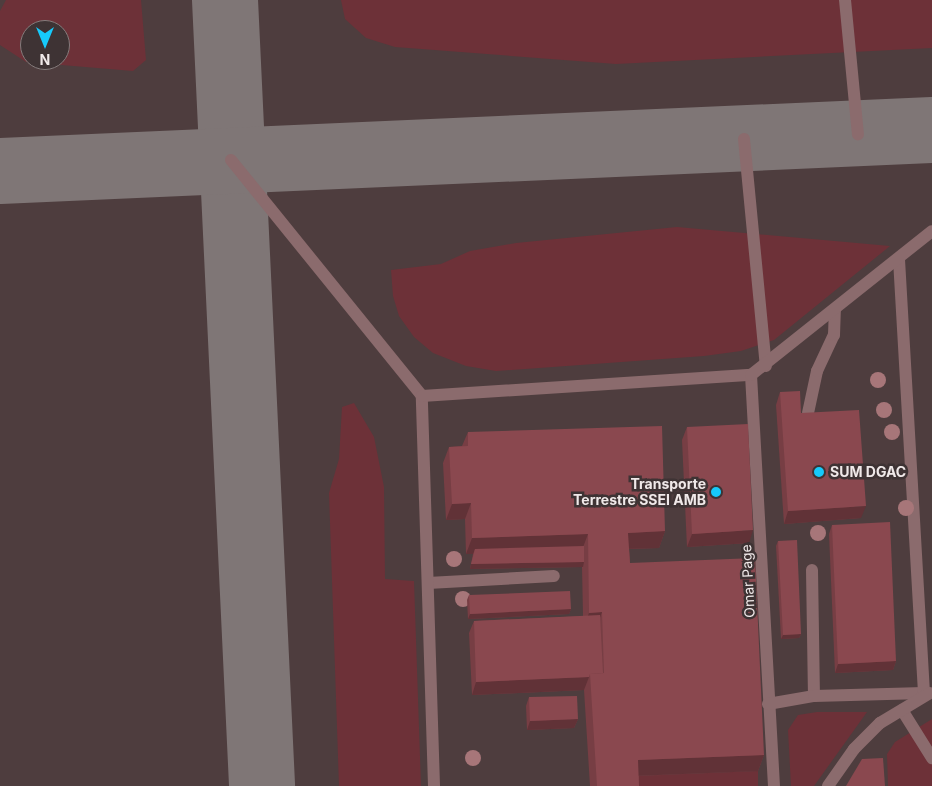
<!DOCTYPE html>
<style>
body{margin:0}
#map{position:relative;width:932px;height:786px;overflow:hidden;background:#3e3334;font-family:Inter,sans-serif}
div>[style]{position:absolute}
.built>*{inset:0;background:#4e3d3e}
.green>*{inset:0;background:#6d3138}
.taxiway>*{height:66px;margin:-33px;padding:0 33px;transform-origin:33px;border-radius:33px;background:#7f7676}
.minor>*{height:12px;margin:-6px;padding:0 6px;transform-origin:6px;border-radius:6px;background:#8b6b6d}
.trees>*{width:16px;height:16px;margin:-8px;border-radius:50%;background:#a77679}
.wall>*{inset:0;background:#773e44}
.shaded-wall>*{inset:0;background:#613237}
.building>*{inset:0;background:#8a484f}
.dots>*{width:14px;height:14px;translate:-50% -50%;box-sizing:border-box;border:2px solid #3e3334;border-radius:50%}
span{translate:-50% -50%;white-space:nowrap;text-align:center;line-height:1.15;-webkit-text-stroke:5px #3e3334;paint-order:stroke}
.poi-label{font-size:14px;color:#f0e9e9;font-weight:700}
.left{translate:0 -50%;text-align:left}
.right{translate:-100% -50%;text-align:right}
.street-label{font-size:14px;color:#f0e9e9}
.north{position:absolute;left:20px;top:20px;width:50px;height:50px;box-sizing:border-box;background:#3e3334;border:1px solid #857c7c;border-radius:50%;rotate:180deg;font-size:14px;font-weight:700;line-height:20px;text-align:center;color:#f0e9e9}
.north::after{content:'';display:block;margin:auto;width:18px;height:22px;background:#16cafb;clip-path:polygon(50% 0,100% 100%,50% 72%,0 100%)}
</style>
<div id="map">
<div class="built">
<div style="clip-path:polygon(evenodd,0 0,932px 0,932px 786px,0 786px,0 0,30px 30px,60px 30px,60px 60px,30px 60px,30px 30px)"></div>
</div>
<div class="green">
<div style="clip-path:polygon(evenodd,6px 0,141px 0,146px 60px,133px 71px,26px 62px,0 45px,0 11px,6px 0,30px 30px,60px 30px,60px 60px,30px 60px,30px 30px)"></div>
<div style="clip-path:polygon(341px 0,932px 0,932px 48px,616px 64px,395px 47px,366px 38px,345px 19px)"></div>
<div style="clip-path:polygon(677px 227px,890px 246px,774px 340px,741px 351px,704px 356px,496px 371px,466px 366px,433px 353px,414px 337px,399px 316px,393px 296px,391px 270px,441px 264px,470px 251px,516px 243px)"></div>
<div style="clip-path:polygon(354px 403px,374px 437px,384px 487px,385px 579px,414px 581px,421px 786px,339px 786px,329px 493px,339px 459px,342px 407px)"></div>
<div style="clip-path:polygon(817px 712px,867px 712px,814px 786px,791px 786px,788px 730px,798px 715px)"></div>
<div style="clip-path:polygon(932px 719px,932px 786px,888px 786px,887px 754px,895px 742px)"></div>
<div style="clip-path:polygon(758px 771px,758px 786px,632px 786px,632px 776px)"></div>
</div>
<div class="taxiway">
<div style="left:225px;top:0;width:787px;rotate:87.3deg"></div>
<div style="left:0;top:171px;width:933px;rotate:-2.52deg"></div>
</div>
<div class="minor">
<div style="left:845px;top:0;width:135px;rotate:84.5deg"></div>
<div style="left:744px;top:139px;width:228px;rotate:84.5deg"></div>
<div style="left:231px;top:160px;width:304px;rotate:51deg"></div>
<div style="left:751px;top:375px;width:412px;rotate:86.8deg"></div>
<div style="left:808px;top:413px;width:43px;rotate:-77.9deg"></div>
<div style="left:817px;top:371px;width:40px;rotate:-65deg"></div>
<div style="left:834px;top:335px;width:25px;rotate:-88deg"></div>
<div style="left:812px;top:570px;width:126px;rotate:89.1deg"></div>
<div style="left:428px;top:583px;width:126px;rotate:-3.2deg"></div>
<div style="left:768px;top:704px;width:47px;rotate:-9.9deg"></div>
<div style="left:814px;top:696px;width:110px;rotate:-1.6deg"></div>
<div style="left:924px;top:693px;width:435px;rotate:-93.3deg"></div>
<div style="left:902px;top:710px;width:57px;rotate:58deg"></div>
<div style="left:434px;top:786px;width:390px;rotate:-91.8deg"></div>
<div style="left:422px;top:396px;width:330px;rotate:-3.7deg"></div>
<div style="left:751px;top:375px;width:231px;rotate:-38.5deg"></div>
<div style="left:828px;top:786px;width:45px;rotate:-54.9deg"></div>
<div style="left:854px;top:749px;width:37px;rotate:-45deg"></div>
<div style="left:880px;top:723px;width:58px;rotate:-31deg"></div>
</div>
<div class="trees">
<div style="left:878px;top:380px"></div>
<div style="left:884px;top:410px"></div>
<div style="left:892px;top:432px"></div>
<div style="left:906px;top:508px"></div>
<div style="left:818px;top:533px"></div>
<div style="left:454px;top:559px"></div>
<div style="left:463px;top:599px"></div>
<div style="left:473px;top:758px"></div>
</div>
<div class="wall">
<div style="clip-path:polygon(780px 392px,801px 413px,861px 518px,784px 524px,776px 405px)"></div>
<div style="clip-path:polygon(687px 427px,749px 543px,687px 547px,682px 440px)"></div>
<div style="clip-path:polygon(468px 432px,665px 531px,659px 548px,629px 549px,630px 563px,764px 755px,758px 771px,639px 776px,639px 786px,590px 786px,584px 690px,472px 695px,469px 633px,474px 621px,583px 616px,582px 567px,470px 569px,473px 554px,466px 554px,465px 519px,446px 520px,443px 463px,449px 447px,462px 446px)"></div>
<div style="clip-path:polygon(832px 525px,896px 661px,893px 670px,835px 673px,829px 534px)"></div>
<div style="clip-path:polygon(778px 541px,801px 634px,799px 638px,781px 639px,776px 546px)"></div>
<div style="clip-path:polygon(469px 595px,571px 609px,569px 614px,468px 619px,467px 600px)"></div>
<div style="clip-path:polygon(529px 697px,578px 719px,574px 728px,527px 730px,526px 706px)"></div>
</div>
<div class="shaded-wall">
<div style="clip-path:polygon(471px 503px,465px 519px,446px 520px,452px 504px)"></div>
<div style="clip-path:polygon(866px 506px,861px 518px,784px 524px,788px 511px)"></div>
<div style="clip-path:polygon(753px 530px,749px 543px,687px 547px,692px 534px)"></div>
<div style="clip-path:polygon(665px 531px,659px 548px,622px 549px,628px 533px)"></div>
<div style="clip-path:polygon(588px 534px,582px 550px,475px 549px,473px 554px,466px 554px,472px 538px)"></div>
<div style="clip-path:polygon(584px 562px,583px 567px,470px 569px,471px 564px)"></div>
<div style="clip-path:polygon(571px 609px,569px 614px,468px 619px,470px 614px)"></div>
<div style="clip-path:polygon(602px 612px,596px 628px,583px 629px,589px 613px)"></div>
<div style="clip-path:polygon(801px 634px,799px 638px,781px 639px,783px 635px)"></div>
<div style="clip-path:polygon(896px 661px,893px 670px,835px 673px,838px 664px)"></div>
<div style="clip-path:polygon(589px 677px,584px 690px,472px 695px,476px 682px)"></div>
<div style="clip-path:polygon(578px 719px,574px 728px,527px 730px,530px 721px)"></div>
<div style="clip-path:polygon(764px 755px,758px 771px,632px 776px,638px 760px)"></div>
</div>
<div class="building">
<div style="clip-path:polygon(800px 391px,801px 413px,859px 410px,866px 506px,788px 511px,780px 392px)"></div>
<div style="clip-path:polygon(748px 424px,753px 530px,692px 534px,687px 427px)"></div>
<div style="clip-path:polygon(662px 426px,665px 531px,628px 533px,630px 563px,755px 558px,764px 755px,638px 760px,639px 786px,597px 786px,590px 674px,604px 673px,602px 612px,589px 613px,588px 534px,472px 538px,471px 503px,452px 504px,449px 447px,468px 446px,468px 432px)"></div>
<div style="clip-path:polygon(890px 522px,896px 661px,838px 664px,832px 525px)"></div>
<div style="clip-path:polygon(797px 540px,801px 634px,783px 635px,778px 541px)"></div>
<div style="clip-path:polygon(584px 546px,584px 562px,471px 564px,475px 549px)"></div>
<div style="clip-path:polygon(570px 591px,571px 609px,470px 614px,469px 595px)"></div>
<div style="clip-path:polygon(600px 615px,603px 673px,590px 674px,589px 677px,476px 682px,474px 621px)"></div>
<div style="clip-path:polygon(577px 696px,578px 719px,530px 721px,529px 697px)"></div>
<div style="clip-path:polygon(883px 758px,885px 786px,846px 786px,862px 759px)"></div>
</div>
<div class="dots">
<div style="left:819px;top:472px;background:#16cafb"></div>
<div style="left:716px;top:492px;background:#16cafb"></div>
</div>
<div class="poi-label">
<span class="left" style="left:830px;top:472px">SUM DGAC</span>
<span class="right" style="left:706px;top:492px">Transporte<br>Terrestre SSEI AMB</span>
</div>
<div class="street-label">
<span style="left:748px;top:581px;rotate:-93deg">Omar Page</span>
</div>
<div class="north">N</div>
</div>
